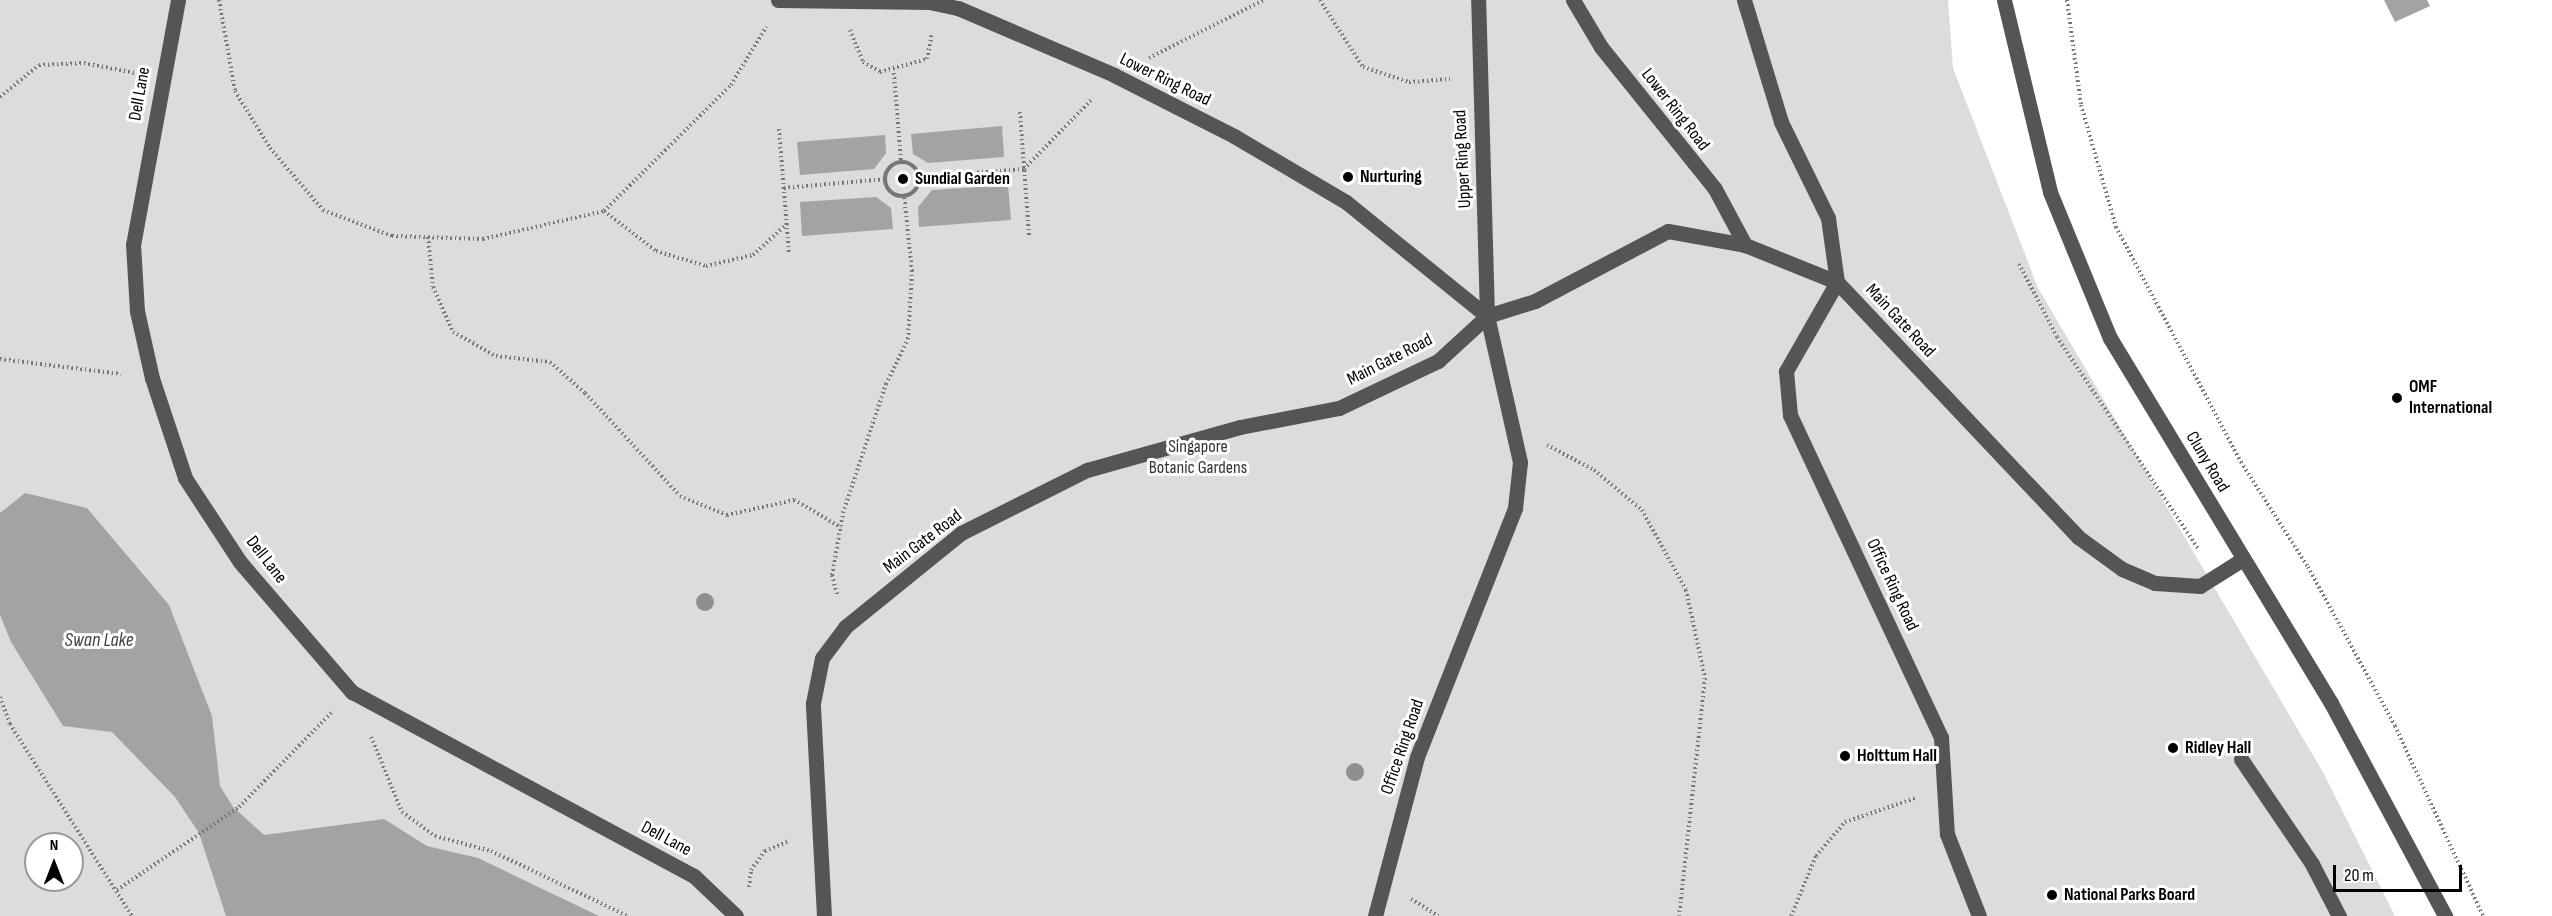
<!DOCTYPE html>
<style>
body{margin:0}
#map{position:relative;width:2552px;height:916px;overflow:hidden;background:#fff;font-family:"Sofia Sans Condensed",sans-serif}
div>[style]{position:absolute}
.green>*{inset:0;background:#dcdcdc}
.water>*{inset:0;background:#a3a3a3}
.path>*{height:4px;margin-top:-2px;transform-origin:0;background:repeating-linear-gradient(90deg,#777 0 1.5px,transparent 0 4.5px)}
.path>.ring{margin:-2px;padding:0;box-sizing:content-box;background:none;border:4px solid #777;border-radius:50%}
.minor>*{height:15px;margin:-7.5px;padding:0 7.5px;transform-origin:7.5px;border-radius:7.5px;background:#555}
.trees>*{width:18px;height:18px;margin:-9px;border-radius:50%;background:#8f8f8f}
.dots>*{width:16px;height:16px;translate:-50% -50%;box-sizing:border-box;border:3px solid #fff;border-radius:50%}
span{translate:-50% -50%;white-space:nowrap;text-align:center;line-height:1.15;-webkit-text-stroke:6px #fff;paint-order:stroke}
.street-label{font-size:18px;color:#000}
.poi-label{font-size:18px;color:#000;font-weight:700}
.left{translate:0 -50%;text-align:left}
.park-label{font-size:18px;color:#333}
.water-label{font-size:20px;color:#444;font-style:italic}
.north{position:absolute;left:24px;top:832px;width:60px;height:60px;box-sizing:border-box;background:#fff;border:2px solid #999;border-radius:50%;rotate:0deg;font-size:16px;font-weight:700;line-height:24px;text-align:center;color:#000}
.north::after{content:'';display:block;margin:auto;width:21px;height:27px;background:#000;clip-path:polygon(50% 0,100% 100%,50% 72%,0 100%)}
.scale{position:absolute;left:2333px;top:865px;width:129px;height:27px;box-sizing:border-box;border:3px solid #000;border-top:0;padding-left:8px;font-size:18px;line-height:21px;white-space:nowrap;color:#000;-webkit-text-stroke:4px #fff;paint-order:stroke}
</style>
<div id="map">
<div class="green">
<div style="clip-path:polygon(evenodd,0 0,1948px 0,1953px 68px,2038px 288px,2324px 774px,2395px 916px,0 916px,0 0,36px 844px,72px 844px,72px 880px,36px 880px,36px 844px)"></div>
</div>
<div class="water">
<div style="clip-path:polygon(2384px 0,2427px 0,2430px 6px,2395px 22px)"></div>
<div style="clip-path:polygon(1002px 126px,1004px 157px,928px 163px,913px 154px,911px 134px)"></div>
<div style="clip-path:polygon(885px 135px,886px 153px,874px 169px,800px 175px,797px 142px)"></div>
<div style="clip-path:polygon(1008px 185px,1011px 220px,919px 227px,918px 207px,932px 190px)"></div>
<div style="clip-path:polygon(876px 197px,891px 208px,893px 229px,802px 236px,800px 202px)"></div>
<div style="clip-path:polygon(25px 493px,87px 508px,169px 605px,212px 716px,220px 786px,233px 807px,264px 835px,384px 819px,427px 846px,478px 858px,599px 916px,226px 916px,199px 833px,175px 797px,112px 732px,63px 726px,11px 642px,0 615px,0 513px)"></div>
</div>
<div class="path">
<div style="left:219px;top:0;width:92px;rotate:80deg"></div>
<div style="left:235px;top:91px;width:67px;rotate:58.4deg"></div>
<div style="left:270px;top:148px;width:82px;rotate:49.5deg"></div>
<div style="left:323px;top:210px;width:74px;rotate:20.6deg"></div>
<div style="left:392px;top:236px;width:91px;rotate:1.9deg"></div>
<div style="left:483px;top:239px;width:124px;rotate:-13deg"></div>
<div style="left:604px;top:211px;width:179px;rotate:-44.8deg"></div>
<div style="left:731px;top:85px;width:68px;rotate:-58.9deg"></div>
<div style="left:1320px;top:0;width:80px;rotate:57.3deg"></div>
<div style="left:1363px;top:67px;width:48px;rotate:18.1deg"></div>
<div style="left:1409px;top:82px;width:41px;rotate:-4.2deg"></div>
<div style="left:2067px;top:0;width:106px;rotate:82.4deg"></div>
<div style="left:2081px;top:105px;width:127px;rotate:74deg"></div>
<div style="left:2116px;top:227px;width:266px;rotate:62deg"></div>
<div style="left:2241px;top:462px;width:125px;rotate:57.5deg"></div>
<div style="left:2308px;top:567px;width:181px;rotate:61.3deg"></div>
<div style="left:2395px;top:726px;width:209px;rotate:65.1deg"></div>
<div style="left:850px;top:30px;width:35px;rotate:68deg"></div>
<div style="left:863px;top:62px;width:20px;rotate:30deg"></div>
<div style="left:880px;top:72px;width:49px;rotate:-15.5deg"></div>
<div style="left:927px;top:59px;width:25px;rotate:-79deg"></div>
<div style="left:1149px;top:58px;width:129px;rotate:-26.8deg"></div>
<div style="left:894px;top:73px;width:89px;rotate:85.5deg"></div>
<div style="left:0;top:97px;width:50px;rotate:-39.4deg"></div>
<div style="left:39px;top:65px;width:45px;rotate:-2.5deg"></div>
<div style="left:84px;top:63px;width:52px;rotate:11.1deg"></div>
<div style="left:1020px;top:112px;width:124px;rotate:85.8deg"></div>
<div style="left:779px;top:129px;width:125px;rotate:85.4deg"></div>
<div class="ring" style="left:885px;top:162px;width:30px;height:30px"></div>
<div style="left:919px;top:177px;width:105px;rotate:-4.4deg"></div>
<div style="left:1024px;top:169px;width:99px;rotate:-45.8deg"></div>
<div style="left:784px;top:188px;width:102px;rotate:-5deg"></div>
<div style="left:604px;top:211px;width:66px;rotate:37.6deg"></div>
<div style="left:656px;top:251px;width:52px;rotate:16.7deg"></div>
<div style="left:706px;top:266px;width:48px;rotate:-13.2deg"></div>
<div style="left:753px;top:255px;width:46px;rotate:-42.4deg"></div>
<div style="left:428px;top:237px;width:50px;rotate:84.3deg"></div>
<div style="left:433px;top:287px;width:49px;rotate:66deg"></div>
<div style="left:453px;top:332px;width:49px;rotate:29.2deg"></div>
<div style="left:496px;top:356px;width:54px;rotate:6.3deg"></div>
<div style="left:550px;top:362px;width:47px;rotate:41.5deg"></div>
<div style="left:585px;top:393px;width:140px;rotate:47.3deg"></div>
<div style="left:680px;top:496px;width:51px;rotate:22deg"></div>
<div style="left:727px;top:515px;width:69px;rotate:-12.6deg"></div>
<div style="left:794px;top:500px;width:54px;rotate:29.9deg"></div>
<div style="left:2019px;top:264px;width:82px;rotate:62.5deg"></div>
<div style="left:2057px;top:337px;width:256px;rotate:56.3deg"></div>
<div style="left:0;top:359px;width:122px;rotate:7.1deg"></div>
<div style="left:1547px;top:445px;width:53px;rotate:28deg"></div>
<div style="left:1594px;top:470px;width:62px;rotate:39.8deg"></div>
<div style="left:1642px;top:510px;width:91px;rotate:61.2deg"></div>
<div style="left:1686px;top:590px;width:90px;rotate:77.8deg"></div>
<div style="left:1705px;top:678px;width:239px;rotate:96.2deg"></div>
<div style="left:837px;top:594px;width:20px;rotate:-105deg"></div>
<div style="left:832px;top:575px;width:63px;rotate:-79.9deg"></div>
<div style="left:843px;top:513px;width:136px;rotate:-71.6deg"></div>
<div style="left:886px;top:384px;width:50px;rotate:-63.9deg"></div>
<div style="left:908px;top:339px;width:68px;rotate:-86.6deg"></div>
<div style="left:912px;top:271px;width:76px;rotate:-96deg"></div>
<div style="left:0;top:697px;width:29px;rotate:70deg"></div>
<div style="left:10px;top:724px;width:227px;rotate:57.6deg"></div>
<div style="left:371px;top:737px;width:81px;rotate:67.5deg"></div>
<div style="left:402px;top:812px;width:41px;rotate:36deg"></div>
<div style="left:435px;top:836px;width:58px;rotate:15deg"></div>
<div style="left:491px;top:851px;width:152px;rotate:25.4deg"></div>
<div style="left:749px;top:887px;width:17px;rotate:-83deg"></div>
<div style="left:751px;top:870px;width:24px;rotate:-54deg"></div>
<div style="left:765px;top:851px;width:27px;rotate:-22deg"></div>
<div style="left:117px;top:890px;width:148px;rotate:-34.2deg"></div>
<div style="left:239px;top:807px;width:132px;rotate:-45.6deg"></div>
<div style="left:1411px;top:899px;width:32px;rotate:32deg"></div>
<div style="left:1791px;top:916px;width:65px;rotate:-67.4deg"></div>
<div style="left:1816px;top:856px;width:45px;rotate:-49.5deg"></div>
<div style="left:1845px;top:822px;width:75px;rotate:-18.7deg"></div>
</div>
<div class="minor">
<div style="left:178px;top:0;width:248px;rotate:100.4deg"></div>
<div style="left:133px;top:244px;width:67px;rotate:86.6deg"></div>
<div style="left:137px;top:311px;width:69px;rotate:77.4deg"></div>
<div style="left:152px;top:378px;width:105px;rotate:71.7deg"></div>
<div style="left:185px;top:478px;width:100px;rotate:56.8deg"></div>
<div style="left:240px;top:562px;width:172px;rotate:49.3deg"></div>
<div style="left:352px;top:692px;width:388px;rotate:28.3deg"></div>
<div style="left:694px;top:876px;width:58px;rotate:43.6deg"></div>
<div style="left:778px;top:0;width:151px;rotate:0.8deg"></div>
<div style="left:929px;top:2px;width:30px;rotate:12deg"></div>
<div style="left:958px;top:8px;width:170px;rotate:23.2deg"></div>
<div style="left:1114px;top:75px;width:135px;rotate:26.9deg"></div>
<div style="left:1234px;top:136px;width:130px;rotate:30.5deg"></div>
<div style="left:1346px;top:202px;width:181px;rotate:39deg"></div>
<div style="left:1573px;top:0;width:55px;rotate:59.2deg"></div>
<div style="left:1601px;top:47px;width:182px;rotate:51.2deg"></div>
<div style="left:1715px;top:189px;width:64px;rotate:61.8deg"></div>
<div style="left:1744px;top:0;width:127px;rotate:73.1deg"></div>
<div style="left:1781px;top:122px;width:107px;rotate:63.9deg"></div>
<div style="left:1828px;top:218px;width:65px;rotate:82deg"></div>
<div style="left:2004px;top:0;width:197px;rotate:76.5deg"></div>
<div style="left:2050px;top:192px;width:158px;rotate:67.7deg"></div>
<div style="left:2110px;top:338px;width:427px;rotate:58.8deg"></div>
<div style="left:2331px;top:703px;width:242px;rotate:61.8deg"></div>
<div style="left:1837px;top:282px;width:103px;rotate:119.8deg"></div>
<div style="left:1786px;top:371px;width:44px;rotate:84.8deg"></div>
<div style="left:1790px;top:415px;width:356px;rotate:64.9deg"></div>
<div style="left:1941px;top:737px;width:97px;rotate:86.5deg"></div>
<div style="left:1947px;top:834px;width:88px;rotate:68.7deg"></div>
<div style="left:2241px;top:759px;width:127px;rotate:55.9deg"></div>
<div style="left:2312px;top:864px;width:59px;rotate:62.6deg"></div>
<div style="left:824px;top:916px;width:213px;rotate:-93deg"></div>
<div style="left:813px;top:703px;width:46px;rotate:-78.7deg"></div>
<div style="left:822px;top:658px;width:39px;rotate:-53deg"></div>
<div style="left:845px;top:627px;width:149px;rotate:-39deg"></div>
<div style="left:961px;top:533px;width:141px;rotate:-26.6deg"></div>
<div style="left:1087px;top:470px;width:159px;rotate:-15.7deg"></div>
<div style="left:1240px;top:427px;width:101px;rotate:-10.9deg"></div>
<div style="left:1339px;top:408px;width:110px;rotate:-25.4deg"></div>
<div style="left:1438px;top:361px;width:67px;rotate:-42.6deg"></div>
<div style="left:1487px;top:316px;width:50px;rotate:-17.4deg"></div>
<div style="left:1535px;top:301px;width:150px;rotate:-27.8deg"></div>
<div style="left:1668px;top:231px;width:78px;rotate:10.3deg"></div>
<div style="left:1745px;top:245px;width:99px;rotate:21.9deg"></div>
<div style="left:1837px;top:282px;width:351px;rotate:46.6deg"></div>
<div style="left:2078px;top:537px;width:54px;rotate:36deg"></div>
<div style="left:2122px;top:569px;width:36px;rotate:23deg"></div>
<div style="left:2155px;top:583px;width:45px;rotate:3.8deg"></div>
<div style="left:2200px;top:586px;width:51px;rotate:-32.1deg"></div>
<div style="left:1375px;top:916px;width:164px;rotate:-75.2deg"></div>
<div style="left:1417px;top:757px;width:268px;rotate:-68.5deg"></div>
<div style="left:1515px;top:508px;width:46px;rotate:-83.8deg"></div>
<div style="left:1520px;top:462px;width:150px;rotate:-102.7deg"></div>
<div style="left:1487px;top:316px;width:316px;rotate:-91.6deg"></div>
</div>
<div class="trees">
<div style="left:705px;top:602px"></div>
<div style="left:1355px;top:772px"></div>
</div>
<div class="dots">
<div style="left:1348px;top:177px;background:#000"></div>
<div style="left:903px;top:179px;background:#000"></div>
<div style="left:2397px;top:398px;background:#000"></div>
<div style="left:2173px;top:748px;background:#000"></div>
<div style="left:1845px;top:756px;background:#000"></div>
<div style="left:2052px;top:895px;background:#000"></div>
</div>
<div class="street-label">
<span style="left:1165px;top:80px;rotate:26deg">Lower Ring Road</span>
<span style="left:140px;top:94px;rotate:-80deg">Dell Lane</span>
<span style="left:1675px;top:110px;rotate:52deg">Lower Ring Road</span>
<span style="left:1463px;top:159px;rotate:-93deg">Upper Ring Road</span>
<span style="left:1900px;top:321px;rotate:47deg">Main Gate Road</span>
<span style="left:1390px;top:360px;rotate:-27deg">Main Gate Road</span>
<span style="left:2207px;top:462px;rotate:59deg">Cluny Road</span>
<span style="left:923px;top:542px;rotate:-37deg">Main Gate Road</span>
<span style="left:266px;top:560px;rotate:52deg">Dell Lane</span>
<span style="left:1892px;top:585px;rotate:65deg">Office Ring Road</span>
<span style="left:1403px;top:747px;rotate:-71deg">Office Ring Road</span>
<span style="left:666px;top:839px;rotate:28deg">Dell Lane</span>
</div>
<div class="poi-label">
<span class="left" style="left:1360px;top:177px">Nurturing</span>
<span class="left" style="left:915px;top:179px">Sundial Garden</span>
<span class="left" style="left:2409px;top:398px">OMF<br>International</span>
<span class="left" style="left:2185px;top:748px">Ridley Hall</span>
<span class="left" style="left:1857px;top:756px">Holttum Hall</span>
<span class="left" style="left:2064px;top:895px">National Parks Board</span>
</div>
<div class="park-label">
<span style="left:1198px;top:458px">Singapore<br>Botanic Gardens</span>
</div>
<div class="water-label">
<span style="left:99px;top:640px">Swan Lake</span>
</div>
<div class="north">N</div>
<div class="scale">20 m</div>
</div>
